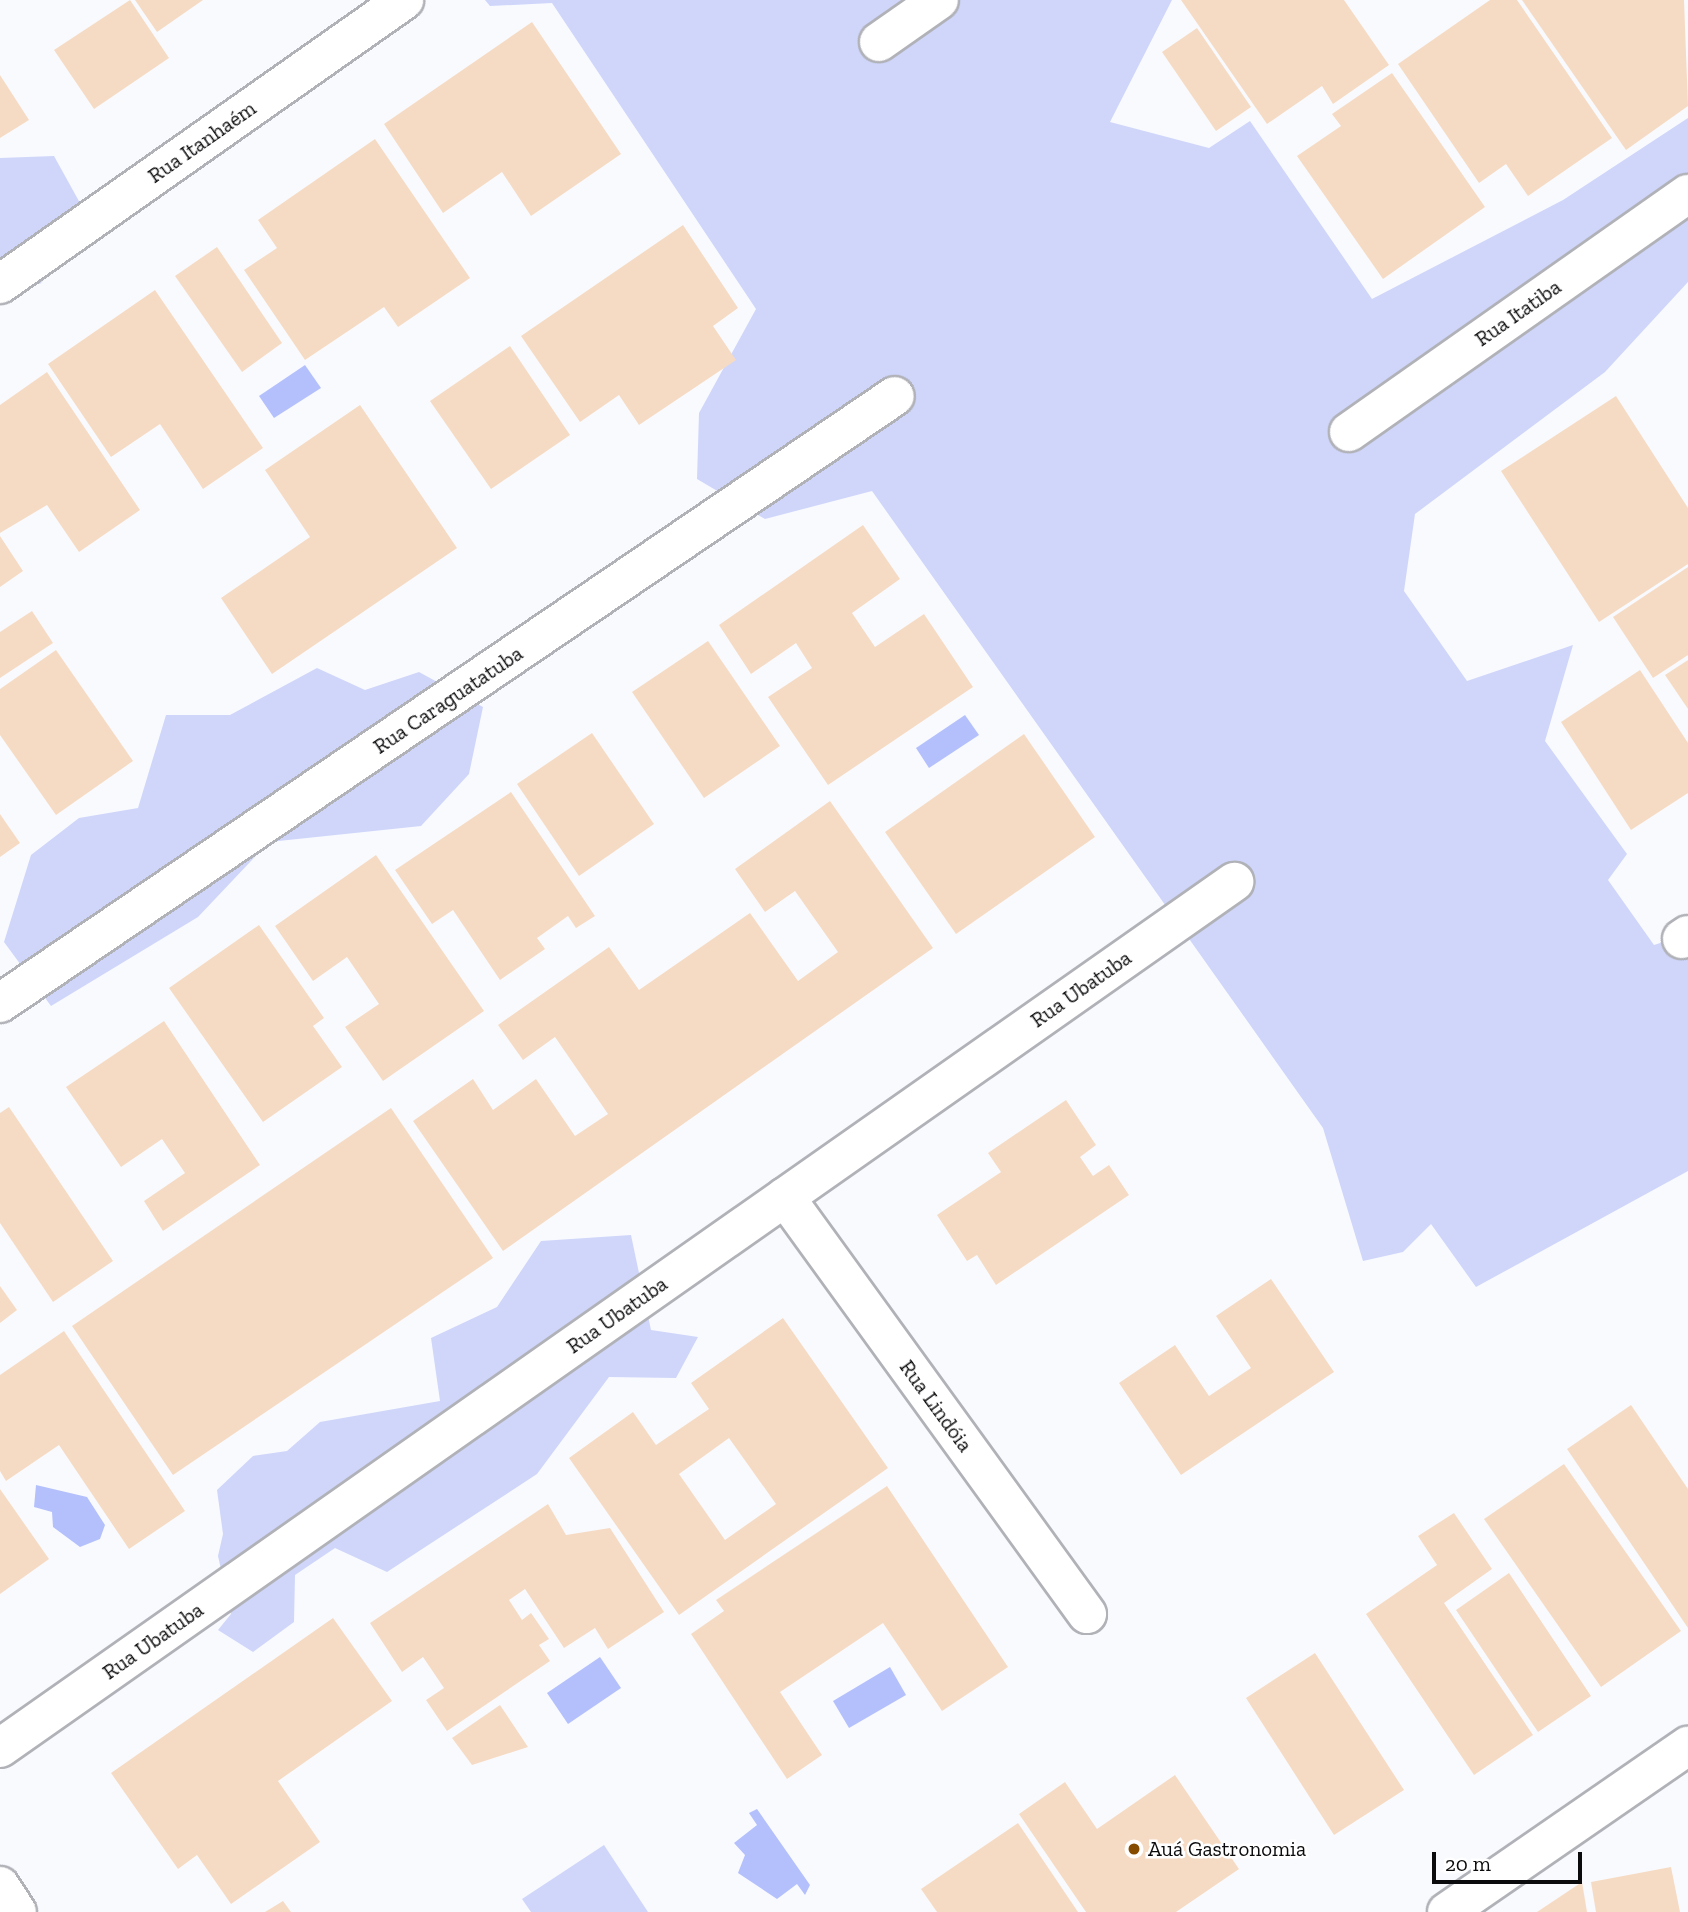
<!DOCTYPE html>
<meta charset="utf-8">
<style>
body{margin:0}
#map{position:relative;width:1688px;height:1912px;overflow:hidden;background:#f9fafe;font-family:"Zilla Slab",serif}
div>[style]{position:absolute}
.green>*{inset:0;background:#cfd6fa}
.water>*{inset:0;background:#b4c0fc}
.building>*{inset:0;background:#f6dbc4}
.roads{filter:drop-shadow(2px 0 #b1b2b8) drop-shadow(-2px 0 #b1b2b8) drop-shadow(0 2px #b1b2b8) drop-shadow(0 -2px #b1b2b8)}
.minor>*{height:38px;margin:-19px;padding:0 19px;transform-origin:19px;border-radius:19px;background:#fff}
.major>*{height:38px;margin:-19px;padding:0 19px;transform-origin:19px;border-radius:19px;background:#fff}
.dots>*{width:19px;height:19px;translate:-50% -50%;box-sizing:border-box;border:4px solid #fff;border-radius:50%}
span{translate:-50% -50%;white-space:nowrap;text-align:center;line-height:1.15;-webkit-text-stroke:5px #fff;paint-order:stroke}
.street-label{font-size:21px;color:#0b0b0d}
.poi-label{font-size:21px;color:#0b0b0d}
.left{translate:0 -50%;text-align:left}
.scale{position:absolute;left:1432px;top:1852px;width:150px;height:32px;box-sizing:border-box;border:4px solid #0b0b0d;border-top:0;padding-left:9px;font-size:21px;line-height:24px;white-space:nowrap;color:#0b0b0d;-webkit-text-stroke:5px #fff;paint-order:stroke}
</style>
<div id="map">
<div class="green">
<div style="clip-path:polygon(485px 0,1172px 0,1110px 122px,1209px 148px,1250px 121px,1372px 299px,1563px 200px,1688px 118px,1688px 282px,1605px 372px,1415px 514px,1404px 591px,1467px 681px,1573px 645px,1545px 741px,1627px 854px,1608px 880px,1654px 945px,1688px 934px,1688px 1171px,1476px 1287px,1431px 1224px,1403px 1252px,1363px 1261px,1323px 1128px,872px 491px,765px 519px,697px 479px,699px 413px,756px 309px,552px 3px,490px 6px)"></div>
<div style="clip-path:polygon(54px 156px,80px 203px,74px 245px,40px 284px,0 258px,0 158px)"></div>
<div style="clip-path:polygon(317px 668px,365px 690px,419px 672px,483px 707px,469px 774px,421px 826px,269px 842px,198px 917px,51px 1006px,4px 942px,31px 855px,79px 818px,138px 808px,166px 715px,230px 715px)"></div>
<div style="clip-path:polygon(631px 1235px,651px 1330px,698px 1337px,676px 1378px,609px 1377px,537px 1474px,387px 1572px,335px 1548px,295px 1575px,294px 1622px,253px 1652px,218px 1630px,231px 1614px,218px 1556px,223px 1534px,217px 1490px,253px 1456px,287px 1451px,320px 1422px,440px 1401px,431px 1338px,497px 1307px,541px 1241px)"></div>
<div style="clip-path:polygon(604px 1845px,648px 1912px,531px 1912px,522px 1899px)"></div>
</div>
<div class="water">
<div style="clip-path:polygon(305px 365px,321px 388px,274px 418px,259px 396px)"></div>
<div style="clip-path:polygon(965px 715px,979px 735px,929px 768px,916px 748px)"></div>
<div style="clip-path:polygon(36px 1485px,87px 1497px,105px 1525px,100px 1539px,80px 1547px,53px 1527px,52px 1512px,34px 1507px)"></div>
<div style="clip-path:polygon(600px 1657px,621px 1688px,568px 1724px,547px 1693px)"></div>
<div style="clip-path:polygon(890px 1667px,906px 1695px,849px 1728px,833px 1701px)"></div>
<div style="clip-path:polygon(757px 1809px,810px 1885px,805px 1895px,797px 1884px,777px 1899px,738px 1873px,745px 1855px,734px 1843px,757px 1825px,749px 1813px)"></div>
</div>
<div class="building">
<div style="clip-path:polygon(130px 0,169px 58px,94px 109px,54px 50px)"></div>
<div style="clip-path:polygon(135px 0,203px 0,157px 32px)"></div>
<div style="clip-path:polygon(1181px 0,1344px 0,1389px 65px,1333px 104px,1322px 86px,1267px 124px)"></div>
<div style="clip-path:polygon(1490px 0,1517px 0,1612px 138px,1528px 196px,1506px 164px,1479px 183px,1398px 64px)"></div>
<div style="clip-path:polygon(1522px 0,1684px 0,1688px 106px,1626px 150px)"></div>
<div style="clip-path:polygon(532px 22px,621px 154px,531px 216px,502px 172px,443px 213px,384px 124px)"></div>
<div style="clip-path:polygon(1197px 28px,1251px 107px,1216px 131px,1162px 52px)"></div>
<div style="clip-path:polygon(1392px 73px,1485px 207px,1383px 279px,1297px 156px,1341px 126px,1332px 114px)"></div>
<div style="clip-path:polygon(0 75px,29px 120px,0 138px)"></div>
<div style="clip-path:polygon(375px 139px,470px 278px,398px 327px,384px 307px,305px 360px,244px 270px,277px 248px,258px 220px)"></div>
<div style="clip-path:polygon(683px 225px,738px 308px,713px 326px,736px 360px,639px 425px,619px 395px,580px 422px,521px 336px)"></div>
<div style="clip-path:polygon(217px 247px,282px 343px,242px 372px,175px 276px)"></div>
<div style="clip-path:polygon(155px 290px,263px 448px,203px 489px,160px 424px,111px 457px,48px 364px)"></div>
<div style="clip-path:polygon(510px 346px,570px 435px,491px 489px,430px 401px)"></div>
<div style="clip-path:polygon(47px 372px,140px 510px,79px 552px,47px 505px,0 533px,0 405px)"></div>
<div style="clip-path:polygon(1616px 396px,1688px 508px,1688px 564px,1599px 622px,1501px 471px)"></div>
<div style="clip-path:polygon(360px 405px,457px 548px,272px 674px,221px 598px,310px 537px,265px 470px)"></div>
<div style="clip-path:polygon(863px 525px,900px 579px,852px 613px,875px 647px,924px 614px,973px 687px,828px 785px,768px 697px,812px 668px,796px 643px,751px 674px,719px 625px)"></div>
<div style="clip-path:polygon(0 536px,23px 571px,0 587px)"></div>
<div style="clip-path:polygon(1688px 567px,1688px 655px,1653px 678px,1613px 617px)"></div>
<div style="clip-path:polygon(32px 611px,53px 643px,0 678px,0 632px)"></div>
<div style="clip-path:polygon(708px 641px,780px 746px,704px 798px,632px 692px)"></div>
<div style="clip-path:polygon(56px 650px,133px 761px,56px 815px,0 735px,0 689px)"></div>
<div style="clip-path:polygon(1688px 660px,1688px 709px,1665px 675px)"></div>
<div style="clip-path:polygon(1640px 670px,1688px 743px,1688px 793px,1631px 830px,1561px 722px)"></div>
<div style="clip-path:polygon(592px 733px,654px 824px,579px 876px,517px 784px)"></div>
<div style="clip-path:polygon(1024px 734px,1095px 837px,956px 934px,885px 832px)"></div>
<div style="clip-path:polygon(511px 792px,595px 916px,576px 928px,568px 916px,537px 938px,545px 949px,500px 980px,453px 910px,432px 924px,395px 870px)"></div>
<div style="clip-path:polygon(830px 801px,933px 948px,503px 1251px,413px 1121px,473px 1079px,493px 1110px,536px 1079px,575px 1136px,608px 1114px,555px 1037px,523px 1060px,498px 1025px,609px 947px,639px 990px,750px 913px,798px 981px,838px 952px,795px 891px,765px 912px,735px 869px)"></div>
<div style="clip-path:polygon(0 814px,20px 843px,0 857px)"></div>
<div style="clip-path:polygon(376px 855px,484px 1011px,383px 1081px,345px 1027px,379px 1004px,347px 957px,313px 981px,275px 926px)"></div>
<div style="clip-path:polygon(259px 925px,324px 1018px,313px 1026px,342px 1067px,263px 1122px,169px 988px)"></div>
<div style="clip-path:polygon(164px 1021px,260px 1165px,163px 1231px,144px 1201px,185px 1173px,162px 1139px,121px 1167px,66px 1087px)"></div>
<div style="clip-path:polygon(1066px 1100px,1096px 1145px,1080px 1157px,1093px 1176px,1109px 1165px,1129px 1195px,996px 1285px,977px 1255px,967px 1261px,937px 1215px,1001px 1172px,988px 1153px)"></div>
<div style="clip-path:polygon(9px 1107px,113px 1261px,53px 1302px,0 1223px,0 1113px)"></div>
<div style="clip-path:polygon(391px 1108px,493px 1258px,173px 1475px,72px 1326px)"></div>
<div style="clip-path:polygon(1271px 1279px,1334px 1372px,1181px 1475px,1119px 1383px,1175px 1345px,1209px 1396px,1251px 1368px,1216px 1316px)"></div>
<div style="clip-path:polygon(0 1286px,17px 1310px,0 1323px)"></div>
<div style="clip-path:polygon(evenodd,783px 1318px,888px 1468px,679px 1615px,569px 1458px,633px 1412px,656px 1445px,709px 1409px,691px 1383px,783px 1318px,729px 1438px,776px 1504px,725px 1540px,679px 1474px,729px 1438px)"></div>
<div style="clip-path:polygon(64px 1331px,185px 1511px,129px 1549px,59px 1445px,6px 1481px,0 1471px,0 1375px)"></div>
<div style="clip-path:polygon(1631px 1405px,1688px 1489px,1688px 1628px,1567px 1449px)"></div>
<div style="clip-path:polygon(1564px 1464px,1681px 1631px,1601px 1687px,1484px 1519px)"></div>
<div style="clip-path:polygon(887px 1486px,1008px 1667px,942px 1711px,883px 1623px,780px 1692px,822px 1755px,787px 1779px,691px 1634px,724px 1611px,716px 1600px)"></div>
<div style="clip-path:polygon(0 1489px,49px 1559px,0 1594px)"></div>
<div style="clip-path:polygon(548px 1504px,566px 1535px,610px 1528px,664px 1612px,608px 1649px,595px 1628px,564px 1648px,525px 1589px,509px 1600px,522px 1620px,531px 1613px,549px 1639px,539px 1645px,550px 1661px,447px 1731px,426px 1700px,444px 1688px,423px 1657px,402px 1672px,370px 1623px)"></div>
<div style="clip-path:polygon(1454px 1513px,1492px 1569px,1444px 1603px,1533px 1735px,1474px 1775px,1366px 1614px,1437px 1565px,1418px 1536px)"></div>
<div style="clip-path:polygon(1509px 1573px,1591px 1696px,1538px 1732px,1456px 1610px)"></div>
<div style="clip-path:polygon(333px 1618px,392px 1701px,278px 1781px,320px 1842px,231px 1904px,197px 1855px,178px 1869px,111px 1773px)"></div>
<div style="clip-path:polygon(1315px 1653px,1404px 1790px,1334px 1835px,1246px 1698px)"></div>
<div style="clip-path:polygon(500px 1705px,528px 1747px,472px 1765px,452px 1738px)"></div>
<div style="clip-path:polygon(1175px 1775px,1239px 1869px,1176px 1912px,1086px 1912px,1019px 1814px,1065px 1782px,1097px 1829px)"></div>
<div style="clip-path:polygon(1018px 1823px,1078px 1912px,937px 1912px,921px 1889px)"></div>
<div style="clip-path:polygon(1671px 1867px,1680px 1912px,1596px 1912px,1591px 1882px)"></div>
<div style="clip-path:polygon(1582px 1882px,1587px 1912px,1537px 1912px)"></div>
<div style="clip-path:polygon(283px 1901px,291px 1912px,265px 1912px)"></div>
</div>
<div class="roads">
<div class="minor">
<div style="left:879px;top:42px;width:73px;rotate:-35deg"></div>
<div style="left:0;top:284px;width:494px;rotate:-35.1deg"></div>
<div style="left:1349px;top:432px;width:414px;rotate:-35.1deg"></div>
<div style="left:1682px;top:939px;width:7px;rotate:-34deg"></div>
<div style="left:0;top:1003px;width:1081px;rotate:-34.15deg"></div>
<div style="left:785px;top:1197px;width:515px;rotate:54.09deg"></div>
<div style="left:0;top:1748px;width:1508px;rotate:-35.06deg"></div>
<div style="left:0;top:1886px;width:31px;rotate:57deg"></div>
</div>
<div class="major">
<div style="left:1447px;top:1912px;width:293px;rotate:-34.6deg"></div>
</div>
</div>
<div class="dots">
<div style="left:1134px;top:1849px;background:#854c00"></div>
</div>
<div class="street-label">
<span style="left:202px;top:142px;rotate:-35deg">Rua Itanhaém</span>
<span style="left:1518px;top:313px;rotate:-35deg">Rua Itatiba</span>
<span style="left:448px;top:700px;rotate:-34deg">Rua Caraguatatuba</span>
<span style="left:1081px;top:989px;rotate:-35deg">Rua Ubatuba</span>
<span style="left:617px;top:1315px;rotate:-35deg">Rua Ubatuba</span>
<span style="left:936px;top:1406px;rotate:54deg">Rua Lindóia</span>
<span style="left:153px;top:1641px;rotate:-35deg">Rua Ubatuba</span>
</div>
<div class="poi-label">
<span class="left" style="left:1148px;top:1849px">Auá Gastronomia</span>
</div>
<div class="scale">20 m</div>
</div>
